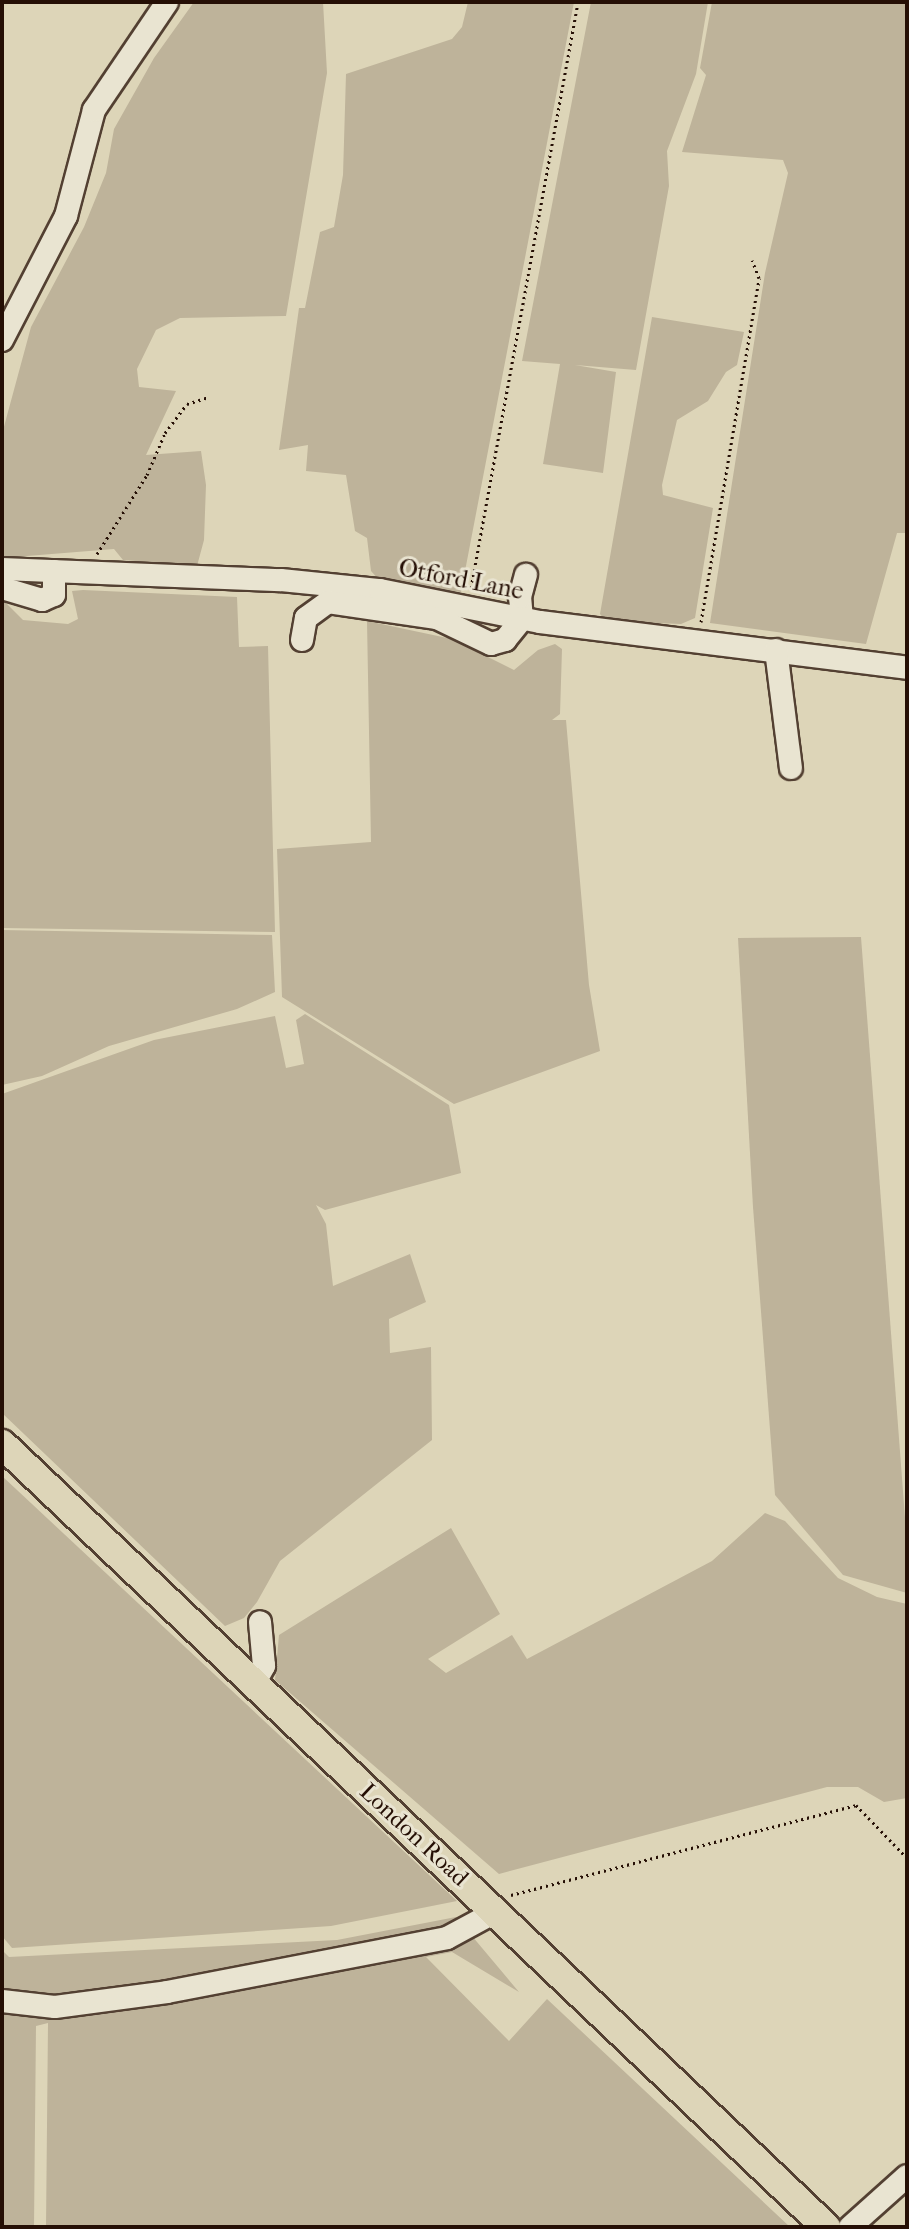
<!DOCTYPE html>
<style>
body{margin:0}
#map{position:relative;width:909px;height:2229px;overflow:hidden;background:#ddd5b8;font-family:"IM FELL French Canon",serif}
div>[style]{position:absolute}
.green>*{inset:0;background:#beb39a}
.path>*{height:3px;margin-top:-1.5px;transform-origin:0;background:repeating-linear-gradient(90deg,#250f05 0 2px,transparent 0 6px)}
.roads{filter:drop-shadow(2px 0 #534032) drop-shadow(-2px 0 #534032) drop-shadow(0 2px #534032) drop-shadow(0 -2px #534032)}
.minor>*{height:22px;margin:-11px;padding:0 11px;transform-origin:11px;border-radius:11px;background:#e9e4d1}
.major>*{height:28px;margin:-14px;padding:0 14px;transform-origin:14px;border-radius:14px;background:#ddd5b8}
span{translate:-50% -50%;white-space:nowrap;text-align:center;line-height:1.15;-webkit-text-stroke:6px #e9e4d1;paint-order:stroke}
.street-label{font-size:24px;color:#250f05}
.frame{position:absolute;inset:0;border:4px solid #250f05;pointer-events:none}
</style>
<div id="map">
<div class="green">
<div style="clip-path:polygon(194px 2px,323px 2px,327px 73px,286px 316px,180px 318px,156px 330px,137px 369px,139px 387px,176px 391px,146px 455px,201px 451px,206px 485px,204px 540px,197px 566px,123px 560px,114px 549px,2px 558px,2px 434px,31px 327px,84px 227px,106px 173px,114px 129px,154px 58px)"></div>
<div style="clip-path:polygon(468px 2px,574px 2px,461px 592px,381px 582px,371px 571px,367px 538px,355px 531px,346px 475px,306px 471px,308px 445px,279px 450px,299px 308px,305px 308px,320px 232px,334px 227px,343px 175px,346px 74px,452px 39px,462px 27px)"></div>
<div style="clip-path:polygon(591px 2px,708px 2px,696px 74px,667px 151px,669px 186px,636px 370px,575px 365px,616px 372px,603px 473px,543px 464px,560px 364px,522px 361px)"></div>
<div style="clip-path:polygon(712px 2px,907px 2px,907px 533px,897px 533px,866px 644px,710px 623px,765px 273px,788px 173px,783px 160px,682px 152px,706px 75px,700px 68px)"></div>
<div style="clip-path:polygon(652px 317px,744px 332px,737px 365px,726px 372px,708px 401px,677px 420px,662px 485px,663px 495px,713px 508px,695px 618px,681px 624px,606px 621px,600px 614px)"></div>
<div style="clip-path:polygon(83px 590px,237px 597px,239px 647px,268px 646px,275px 932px,2px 928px,2px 599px,23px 620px,68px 624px,78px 619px,72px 591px)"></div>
<div style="clip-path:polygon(367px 621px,452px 639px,514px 670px,538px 650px,555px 644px,562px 649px,560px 714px,552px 720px,566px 720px,589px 985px,600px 1051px,454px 1104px,282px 997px,277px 849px,371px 842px)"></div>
<div style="clip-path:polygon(2px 930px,272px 935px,275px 992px,237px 1009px,109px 1046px,42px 1076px,2px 1085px)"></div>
<div style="clip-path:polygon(861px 937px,907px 1544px,907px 1593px,843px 1575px,775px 1495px,753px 1207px,738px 938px)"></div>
<div style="clip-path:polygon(305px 1014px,449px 1105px,461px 1173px,325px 1210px,316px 1205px,326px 1224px,333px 1286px,410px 1254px,426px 1302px,389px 1319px,390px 1353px,431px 1347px,432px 1440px,280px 1561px,257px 1602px,244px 1618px,225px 1626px,2px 1413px,2px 1094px,154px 1040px,275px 1016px,286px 1068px,304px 1064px,296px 1020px)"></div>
<div style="clip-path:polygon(2px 1476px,457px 1901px,331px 1926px,12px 1948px,2px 1936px)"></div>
<div style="clip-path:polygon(765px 1513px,785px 1521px,838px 1578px,877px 1597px,907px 1604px,907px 1798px,884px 1802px,858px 1787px,827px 1787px,499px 1874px,275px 1680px,279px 1635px,451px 1528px,500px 1614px,428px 1659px,446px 1673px,512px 1635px,527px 1659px,712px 1561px)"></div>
<div style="clip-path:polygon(456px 1917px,519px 1992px,452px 1952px,426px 1957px,509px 2041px,547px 1999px,790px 2227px,46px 2227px,48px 2023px,36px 2026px,34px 2227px,2px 2227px,2px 1950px,9px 1957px,337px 1940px)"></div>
</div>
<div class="path">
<div style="left:97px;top:554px;width:93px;rotate:-57.7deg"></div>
<div style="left:147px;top:475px;width:46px;rotate:-66.8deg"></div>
<div style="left:165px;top:433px;width:36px;rotate:-53deg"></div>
<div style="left:187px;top:404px;width:22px;rotate:-18deg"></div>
<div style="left:471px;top:588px;width:596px;rotate:-79.65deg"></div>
<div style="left:701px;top:622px;width:349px;rotate:-80.4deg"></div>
<div style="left:759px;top:278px;width:19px;rotate:-111deg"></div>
<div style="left:511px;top:1895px;width:357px;rotate:-14.6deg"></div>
<div style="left:856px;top:1805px;width:74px;rotate:46.1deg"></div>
</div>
<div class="roads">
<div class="minor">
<div style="left:2px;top:340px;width:140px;rotate:-62.7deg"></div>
<div style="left:66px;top:216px;width:110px;rotate:-75.2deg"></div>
<div style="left:94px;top:110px;width:130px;rotate:-55.9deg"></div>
<div style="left:2px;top:569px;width:279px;rotate:2.3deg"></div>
<div style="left:281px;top:580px;width:100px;rotate:5.8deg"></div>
<div style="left:380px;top:590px;width:163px;rotate:11.3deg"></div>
<div style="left:540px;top:622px;width:370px;rotate:7.1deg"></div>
<div style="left:2px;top:588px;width:42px;rotate:16.7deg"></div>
<div style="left:42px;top:600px;width:13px;rotate:-23deg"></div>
<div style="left:54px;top:595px;width:24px;rotate:-90deg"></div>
<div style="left:302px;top:640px;width:22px;rotate:-80deg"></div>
<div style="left:306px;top:618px;width:27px;rotate:-36deg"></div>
<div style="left:328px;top:602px;width:110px;rotate:8.4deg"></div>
<div style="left:437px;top:618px;width:60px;rotate:25.7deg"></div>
<div style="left:491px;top:644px;width:15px;rotate:-16deg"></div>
<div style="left:505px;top:640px;width:27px;rotate:-51deg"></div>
<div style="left:522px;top:619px;width:22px;rotate:-95deg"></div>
<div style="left:520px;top:597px;width:23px;rotate:-75deg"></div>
<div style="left:776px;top:650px;width:119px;rotate:82.8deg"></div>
<div style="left:254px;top:1684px;width:21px;rotate:-61deg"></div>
<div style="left:264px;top:1666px;width:44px;rotate:-95.2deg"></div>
<div style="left:2px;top:2001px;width:53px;rotate:6.5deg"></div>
<div style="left:55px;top:2007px;width:113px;rotate:-7.6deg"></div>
<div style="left:167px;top:1992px;width:285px;rotate:-10.9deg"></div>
<div style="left:447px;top:1938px;width:55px;rotate:-28.4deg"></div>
<div style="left:850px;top:2227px;width:76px;rotate:-41.8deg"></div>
</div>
<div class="major">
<div style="left:2px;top:1444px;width:1137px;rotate:43.54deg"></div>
</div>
</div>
<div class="street-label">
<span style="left:461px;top:580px;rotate:11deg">Otford Lane</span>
<span style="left:414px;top:1835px;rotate:43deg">London Road</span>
</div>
<div class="frame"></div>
</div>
